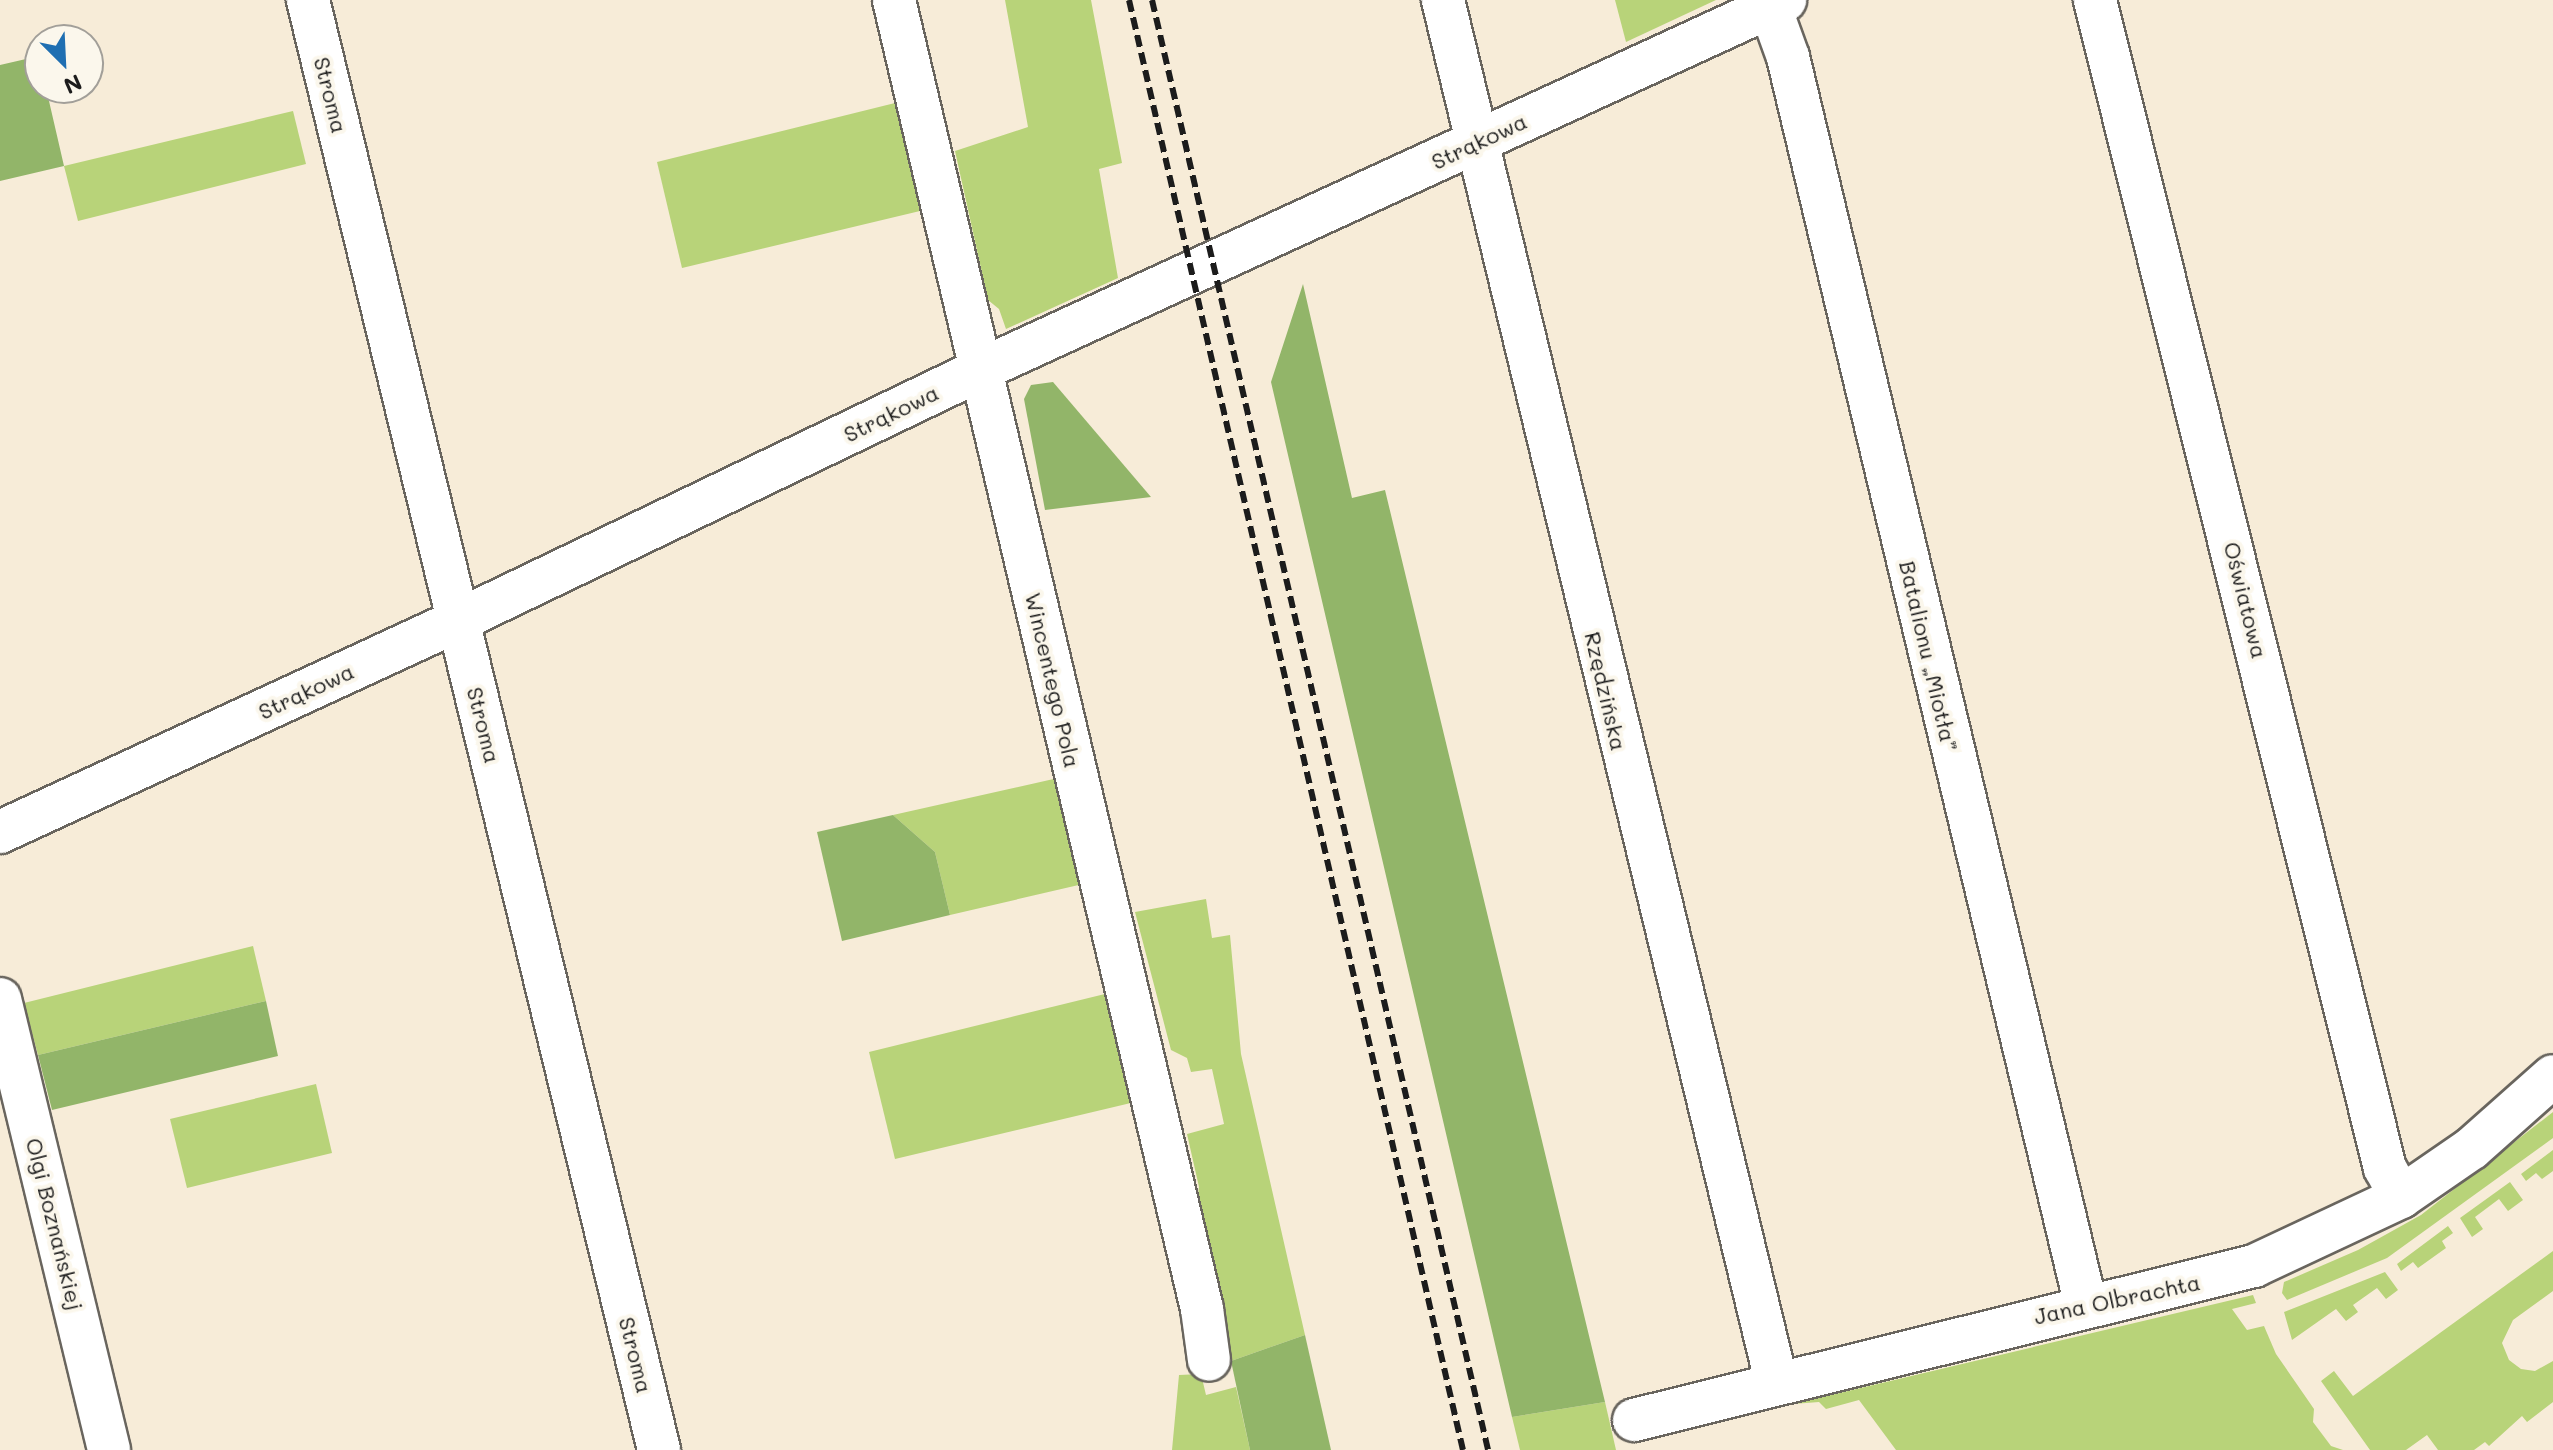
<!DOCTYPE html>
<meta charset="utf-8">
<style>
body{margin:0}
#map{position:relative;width:2553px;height:1450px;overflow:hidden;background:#f7ecd8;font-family:Mali,sans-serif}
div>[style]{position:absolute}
.green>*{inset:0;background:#b8d379}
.forest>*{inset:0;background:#92b569}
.roads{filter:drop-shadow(2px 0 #69655e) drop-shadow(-2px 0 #69655e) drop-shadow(0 2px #69655e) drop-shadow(0 -2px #69655e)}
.minor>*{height:42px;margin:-21px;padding:0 21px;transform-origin:21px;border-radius:21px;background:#fff}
.rail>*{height:6px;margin-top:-3px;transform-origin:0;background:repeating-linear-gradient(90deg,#1c1c1c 0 12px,transparent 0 18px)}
span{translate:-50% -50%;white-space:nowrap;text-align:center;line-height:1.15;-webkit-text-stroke:8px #fbf7ec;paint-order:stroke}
.street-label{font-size:22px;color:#1c1c1c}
.north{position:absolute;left:24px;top:24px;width:80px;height:80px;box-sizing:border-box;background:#fbf7ec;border:2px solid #a29f99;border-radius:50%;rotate:156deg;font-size:22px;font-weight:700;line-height:32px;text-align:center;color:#1c1c1c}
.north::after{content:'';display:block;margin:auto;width:28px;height:36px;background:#1f6fb2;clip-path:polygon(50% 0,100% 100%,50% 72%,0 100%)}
</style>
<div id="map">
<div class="green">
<div style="clip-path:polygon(1005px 0,1091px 0,1122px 163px,1099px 169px,1118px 278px,1006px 329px,999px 309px,988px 300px,955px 151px,1028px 127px)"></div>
<div style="clip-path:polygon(1615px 0,1716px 0,1626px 42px)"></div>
<div style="clip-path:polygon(895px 103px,920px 211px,682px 268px,657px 162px)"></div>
<div style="clip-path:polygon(293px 111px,306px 164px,78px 221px,64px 166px)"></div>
<div style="clip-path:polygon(1058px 778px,1083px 884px,950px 915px,935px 852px,893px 815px)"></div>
<div style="clip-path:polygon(1206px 899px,1212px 938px,1230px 935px,1241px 1054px,1305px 1335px,1231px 1361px,1196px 1207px,1199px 1187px,1187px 1134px,1224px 1124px,1212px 1069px,1191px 1072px,1187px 1058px,1171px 1050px,1135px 912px)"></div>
<div style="clip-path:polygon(253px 946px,266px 1001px,38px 1055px,24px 1003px)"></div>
<div style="clip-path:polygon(1109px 993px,1135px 1102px,895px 1159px,869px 1052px)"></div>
<div style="clip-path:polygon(316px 1084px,332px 1153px,187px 1188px,170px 1119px)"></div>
<div style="clip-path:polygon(2553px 1112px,2553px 1138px,2387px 1258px,2287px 1300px,2282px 1293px,2284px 1282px,2358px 1250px,2421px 1215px)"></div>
<div style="clip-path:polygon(2553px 1150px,2553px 1171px,2542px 1179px,2536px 1173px,2526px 1181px,2521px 1174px)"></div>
<div style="clip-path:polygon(2510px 1182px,2523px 1200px,2508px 1211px,2499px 1199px,2475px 1217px,2483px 1229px,2472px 1237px,2460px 1218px)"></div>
<div style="clip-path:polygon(2448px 1226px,2453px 1233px,2442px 1241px,2446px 1248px,2418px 1268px,2413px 1262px,2401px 1271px,2397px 1264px)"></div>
<div style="clip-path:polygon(2553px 1251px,2553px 1291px,2513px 1320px,2502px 1343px,2509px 1360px,2521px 1369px,2535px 1371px,2553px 1361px,2553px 1402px,2527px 1422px,2522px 1416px,2489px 1446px,2485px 1442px,2474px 1450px,2438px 1450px,2427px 1435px,2406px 1450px,2370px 1450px,2321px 1381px,2334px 1371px,2353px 1396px)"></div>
<div style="clip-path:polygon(2385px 1272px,2398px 1290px,2386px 1299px,2377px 1288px,2353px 1305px,2358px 1312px,2346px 1321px,2336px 1309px,2292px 1340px,2284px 1312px)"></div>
<div style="clip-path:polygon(2253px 1295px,2256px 1303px,2232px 1309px,2247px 1330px,2264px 1326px,2276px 1354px,2314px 1409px,2313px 1422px,2331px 1446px,2343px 1450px,1896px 1450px,1859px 1400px,1826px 1409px,1819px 1402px,1793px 1404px)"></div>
<div style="clip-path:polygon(1201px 1374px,1206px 1395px,1236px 1387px,1250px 1450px,1172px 1450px,1179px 1375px)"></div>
<div style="clip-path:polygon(1605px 1402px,1616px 1450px,1520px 1450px,1512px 1417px)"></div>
</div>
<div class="forest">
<div style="clip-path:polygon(39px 56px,40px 88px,46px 88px,64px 166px,0 181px,0 65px)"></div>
<div style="clip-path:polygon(1303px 284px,1352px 498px,1385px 490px,1605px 1402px,1512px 1417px,1271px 382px)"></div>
<div style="clip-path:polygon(1053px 382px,1151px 497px,1045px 510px,1024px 399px,1031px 385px)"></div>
<div style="clip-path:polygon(893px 815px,935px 852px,950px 915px,842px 941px,817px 832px)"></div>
<div style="clip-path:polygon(266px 1001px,278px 1056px,52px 1110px,38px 1055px)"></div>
<div style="clip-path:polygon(1305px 1335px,1331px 1450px,1250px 1450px,1231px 1361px)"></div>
</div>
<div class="roads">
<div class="minor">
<div style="left:308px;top:0;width:1492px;rotate:76.39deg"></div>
<div style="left:894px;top:0;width:1345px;rotate:76.76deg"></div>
<div style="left:1202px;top:1309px;width:51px;rotate:82.2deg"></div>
<div style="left:1443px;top:0;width:1421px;rotate:76.44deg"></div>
<div style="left:2095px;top:0;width:1203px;rotate:76.06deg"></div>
<div style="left:2385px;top:1168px;width:33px;rotate:61deg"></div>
<div style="left:1770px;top:7px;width:53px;rotate:70.2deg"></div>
<div style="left:1788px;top:57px;width:1284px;rotate:76.58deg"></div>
<div style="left:0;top:832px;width:506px;rotate:-24.79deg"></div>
<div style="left:459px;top:620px;width:580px;rotate:-25.64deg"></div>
<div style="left:982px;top:369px;width:884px;rotate:-24.68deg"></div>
<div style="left:0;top:999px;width:464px;rotate:76.4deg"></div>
<div style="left:1634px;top:1420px;width:639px;rotate:-13.95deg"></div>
<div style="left:2254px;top:1266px;width:162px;rotate:-25.1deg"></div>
<div style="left:2401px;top:1197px;width:86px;rotate:-34.6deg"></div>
<div style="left:2472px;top:1148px;width:108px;rotate:-41.6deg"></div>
</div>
</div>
<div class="rail">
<div style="left:1129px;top:0;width:1488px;rotate:77.03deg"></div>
<div style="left:1152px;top:0;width:1488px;rotate:76.95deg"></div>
</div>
<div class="street-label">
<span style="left:331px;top:95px;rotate:76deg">Stroma</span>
<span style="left:1479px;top:141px;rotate:-25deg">Strąkowa</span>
<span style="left:891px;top:413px;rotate:-26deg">Strąkowa</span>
<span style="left:2246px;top:600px;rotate:76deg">Oświatowa</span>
<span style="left:1929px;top:656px;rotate:77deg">Batalionu „Miotła”</span>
<span style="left:1053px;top:680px;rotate:77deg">Wincentego Pola</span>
<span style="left:306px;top:691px;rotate:-25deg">Strąkowa</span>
<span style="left:1606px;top:691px;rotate:77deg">Rzędzińska</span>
<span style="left:484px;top:725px;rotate:76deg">Stroma</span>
<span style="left:55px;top:1224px;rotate:76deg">Olgi Boznańskiej</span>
<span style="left:2117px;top:1299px;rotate:-12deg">Jana Olbrachta</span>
<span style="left:636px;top:1355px;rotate:76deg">Stroma</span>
</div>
<div class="north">N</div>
</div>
